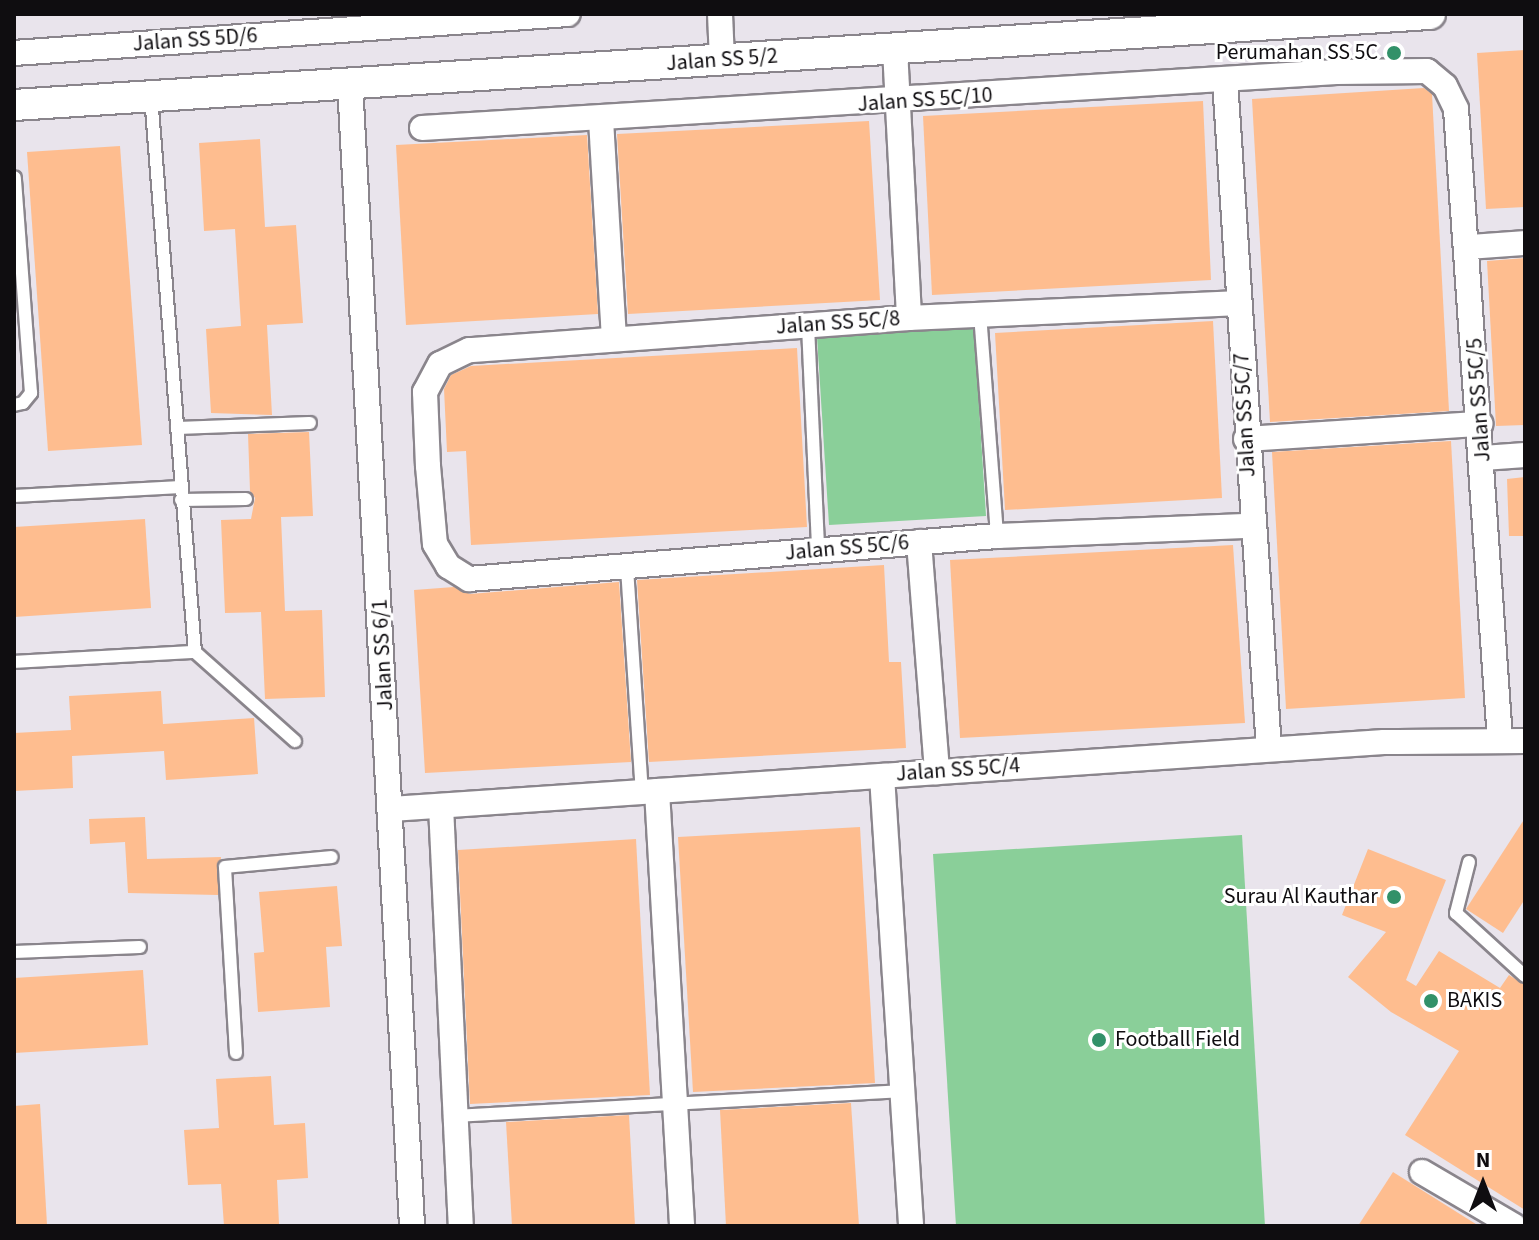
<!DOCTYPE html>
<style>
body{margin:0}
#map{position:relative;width:1539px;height:1240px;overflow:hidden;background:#e9e4ec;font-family:"Source Sans 3",sans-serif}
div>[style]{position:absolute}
.green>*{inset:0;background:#8acf99}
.building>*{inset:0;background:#febd8f}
.roads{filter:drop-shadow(2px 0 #8a858c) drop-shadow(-2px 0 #8a858c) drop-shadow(0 2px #8a858c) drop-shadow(0 -2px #8a858c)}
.service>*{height:12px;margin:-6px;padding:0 6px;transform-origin:6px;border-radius:6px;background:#fff}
.minor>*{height:24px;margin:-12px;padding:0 12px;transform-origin:12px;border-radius:12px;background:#fff}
.tertiary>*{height:30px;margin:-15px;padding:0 15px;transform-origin:15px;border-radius:15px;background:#fff}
.dots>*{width:22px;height:22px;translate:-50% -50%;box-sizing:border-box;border:4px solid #fff;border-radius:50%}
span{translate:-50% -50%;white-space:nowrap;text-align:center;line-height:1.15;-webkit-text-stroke:6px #fff;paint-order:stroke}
.street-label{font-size:22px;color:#0f0d10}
.poi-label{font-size:22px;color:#0f0d10}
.right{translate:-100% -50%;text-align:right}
.left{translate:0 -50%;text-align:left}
.frame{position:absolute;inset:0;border:16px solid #0f0d10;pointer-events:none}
.north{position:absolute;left:1443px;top:1144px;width:80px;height:80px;-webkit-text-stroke:6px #fff;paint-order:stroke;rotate:0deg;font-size:22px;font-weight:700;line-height:32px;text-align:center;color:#0f0d10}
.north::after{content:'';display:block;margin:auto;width:28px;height:36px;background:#0f0d10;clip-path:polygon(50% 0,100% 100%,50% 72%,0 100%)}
</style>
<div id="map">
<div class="green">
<div style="clip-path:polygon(974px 327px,986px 516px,829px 525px,817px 337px)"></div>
<div style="clip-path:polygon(1242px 835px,1265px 1226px,956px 1226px,933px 854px)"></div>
</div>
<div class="building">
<div style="clip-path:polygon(1525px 50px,1525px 207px,1486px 209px,1477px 53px)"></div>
<div style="clip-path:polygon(1424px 88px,1432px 94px,1449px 411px,1270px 422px,1252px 99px)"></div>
<div style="clip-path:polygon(1203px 101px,1211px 280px,932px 295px,923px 116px)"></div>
<div style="clip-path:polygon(869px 121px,880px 300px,628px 314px,617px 134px)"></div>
<div style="clip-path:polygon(587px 135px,598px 314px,406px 325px,396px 145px)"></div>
<div style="clip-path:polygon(260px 139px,265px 227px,296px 225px,303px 323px,267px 325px,272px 415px,211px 413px,206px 329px,241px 326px,235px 229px,204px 231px,199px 143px)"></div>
<div style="clip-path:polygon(120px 146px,142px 445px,48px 451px,27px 152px)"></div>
<div style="clip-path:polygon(1525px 258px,1525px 425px,1496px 426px,1487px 261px)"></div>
<div style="clip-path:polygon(1213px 321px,1222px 498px,1005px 510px,995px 333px)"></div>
<div style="clip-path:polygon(797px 348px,807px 527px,471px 545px,466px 451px,447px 452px,444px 389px,451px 375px,471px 366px)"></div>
<div style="clip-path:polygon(309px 432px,313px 516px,281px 517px,285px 611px,322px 610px,325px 697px,265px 699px,261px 612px,225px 613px,221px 520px,251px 519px,255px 498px,250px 491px,248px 434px)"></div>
<div style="clip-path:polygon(1451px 441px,1465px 698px,1286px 709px,1272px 452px)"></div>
<div style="clip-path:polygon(1525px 477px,1525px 536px,1509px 536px,1507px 479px)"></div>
<div style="clip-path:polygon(145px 519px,151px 608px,14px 617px,14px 527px)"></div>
<div style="clip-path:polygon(1233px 545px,1245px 723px,960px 738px,950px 560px)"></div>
<div style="clip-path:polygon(884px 565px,889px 662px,901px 662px,906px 748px,649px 762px,637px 580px)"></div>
<div style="clip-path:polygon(619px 582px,631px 762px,425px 773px,414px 590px,454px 587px,470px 594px)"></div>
<div style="clip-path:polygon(161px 691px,163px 724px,254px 718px,258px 774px,166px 780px,164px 751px,72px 756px,73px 788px,14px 791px,14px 733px,71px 730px,69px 696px)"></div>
<div style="clip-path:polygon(145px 817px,147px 859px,221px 857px,218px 895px,128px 893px,125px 842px,90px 844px,89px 819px)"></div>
<div style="clip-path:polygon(1525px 818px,1525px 899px,1503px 933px,1466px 909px)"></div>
<div style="clip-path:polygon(860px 827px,875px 1083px,693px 1092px,678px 837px)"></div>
<div style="clip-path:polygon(636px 839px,650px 1095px,470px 1104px,458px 850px)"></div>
<div style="clip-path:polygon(1368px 849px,1446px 880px,1406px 980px,1416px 986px,1439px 951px,1500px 988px,1509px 975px,1525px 985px,1525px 1210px,1405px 1135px,1459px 1051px,1391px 1012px,1348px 977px,1386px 932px,1342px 915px)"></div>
<div style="clip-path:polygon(337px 886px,342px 946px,326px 947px,330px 1007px,258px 1012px,254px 953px,264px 952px,259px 892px)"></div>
<div style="clip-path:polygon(143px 970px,148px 1045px,14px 1053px,14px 978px)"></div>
<div style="clip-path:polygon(271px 1076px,274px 1125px,305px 1123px,308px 1178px,277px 1180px,279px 1224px,224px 1226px,221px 1184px,188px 1185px,184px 1130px,219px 1128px,216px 1079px)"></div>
<div style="clip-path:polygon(851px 1103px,859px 1226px,726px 1226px,720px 1110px)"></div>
<div style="clip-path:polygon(40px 1104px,47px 1225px,14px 1226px,14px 1106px)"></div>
<div style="clip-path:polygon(629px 1115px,635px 1226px,512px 1226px,506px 1122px)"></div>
<div style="clip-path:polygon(1393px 1172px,1479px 1226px,1358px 1226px)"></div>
</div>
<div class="roads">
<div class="service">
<div style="left:151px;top:96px;width:558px;rotate:85.48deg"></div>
<div style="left:195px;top:652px;width:134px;rotate:41.7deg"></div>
<div style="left:980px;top:314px;width:223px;rotate:85.6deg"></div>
<div style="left:808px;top:326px;width:224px;rotate:87.4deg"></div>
<div style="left:14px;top:405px;width:9px;rotate:-13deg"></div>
<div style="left:23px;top:403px;width:13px;rotate:-51deg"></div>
<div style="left:31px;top:393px;width:216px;rotate:-94.3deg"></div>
<div style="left:177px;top:428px;width:133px;rotate:-2.2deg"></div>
<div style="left:14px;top:496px;width:167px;rotate:-3.1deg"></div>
<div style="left:181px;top:500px;width:65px;rotate:-0.9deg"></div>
<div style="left:627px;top:568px;width:225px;rotate:86.2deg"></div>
<div style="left:14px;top:662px;width:181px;rotate:-3.2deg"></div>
<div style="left:1469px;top:862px;width:53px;rotate:104.3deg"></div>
<div style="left:1456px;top:913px;width:93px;rotate:42.4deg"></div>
<div style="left:14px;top:952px;width:126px;rotate:-2.3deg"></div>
<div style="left:236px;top:1053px;width:186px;rotate:-93.4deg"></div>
<div style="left:225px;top:867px;width:107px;rotate:-5.3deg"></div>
<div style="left:456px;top:1116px;width:447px;rotate:-3.2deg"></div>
</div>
<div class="minor">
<div style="left:720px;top:14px;width:46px;rotate:87.5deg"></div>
<div style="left:895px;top:49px;width:269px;rotate:87deg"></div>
<div style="left:14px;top:53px;width:555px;rotate:-4.03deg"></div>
<div style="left:1225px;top:80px;width:670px;rotate:86.24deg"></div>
<div style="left:350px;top:84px;width:1144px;rotate:86.89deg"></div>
<div style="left:601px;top:120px;width:218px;rotate:86.6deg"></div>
<div style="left:422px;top:128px;width:916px;rotate:-3.51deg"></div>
<div style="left:1336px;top:72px;width:91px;rotate:-0.6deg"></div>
<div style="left:1427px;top:71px;width:23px;rotate:40deg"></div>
<div style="left:1445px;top:86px;width:25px;rotate:64deg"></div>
<div style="left:1456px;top:109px;width:633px;rotate:86.01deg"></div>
<div style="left:1469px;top:247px;width:56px;rotate:-4.1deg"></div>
<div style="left:1239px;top:303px;width:330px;rotate:177.4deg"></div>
<div style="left:909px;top:318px;width:441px;rotate:175.8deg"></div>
<div style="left:469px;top:350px;width:32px;rotate:154deg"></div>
<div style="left:440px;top:364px;width:32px;rotate:118deg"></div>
<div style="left:425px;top:392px;width:74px;rotate:87.7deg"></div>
<div style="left:428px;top:466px;width:78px;rotate:84.9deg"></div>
<div style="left:435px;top:544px;width:26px;rotate:59deg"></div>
<div style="left:448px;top:566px;width:25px;rotate:32deg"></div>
<div style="left:469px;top:579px;width:530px;rotate:-4.66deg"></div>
<div style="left:997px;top:536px;width:254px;rotate:-2.3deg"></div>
<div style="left:1246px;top:439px;width:235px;rotate:-3.7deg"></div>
<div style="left:1483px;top:458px;width:42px;rotate:-4.1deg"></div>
<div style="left:919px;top:542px;width:231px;rotate:85.5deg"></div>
<div style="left:882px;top:776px;width:451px;rotate:86.3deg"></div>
<div style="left:657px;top:791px;width:436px;rotate:86.7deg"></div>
<div style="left:441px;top:806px;width:420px;rotate:87.3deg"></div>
<div style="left:391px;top:809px;width:995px;rotate:-3.86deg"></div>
<div style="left:1384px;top:742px;width:141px;rotate:-0.4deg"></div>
<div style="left:1422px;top:1172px;width:107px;rotate:30.4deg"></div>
</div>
<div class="tertiary">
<div style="left:14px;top:105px;width:1419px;rotate:-3.68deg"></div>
</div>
</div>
<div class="dots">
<div style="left:1394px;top:53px;background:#329169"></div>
<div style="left:1394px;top:897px;background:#329169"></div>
<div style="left:1431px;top:1001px;background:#329169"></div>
<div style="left:1099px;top:1040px;background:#329169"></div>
</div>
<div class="street-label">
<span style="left:195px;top:40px;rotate:-4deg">Jalan SS 5D/6</span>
<span style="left:722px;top:60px;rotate:-4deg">Jalan SS 5/2</span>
<span style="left:925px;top:100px;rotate:-4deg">Jalan SS 5C/10</span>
<span style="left:838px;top:323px;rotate:-4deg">Jalan SS 5C/8</span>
<span style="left:1479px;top:400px;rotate:-94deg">Jalan SS 5C/5</span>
<span style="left:1245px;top:415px;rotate:-93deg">Jalan SS 5C/7</span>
<span style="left:847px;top:548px;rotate:-5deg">Jalan SS 5C/6</span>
<span style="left:383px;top:655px;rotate:-93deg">Jalan SS 6/1</span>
<span style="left:958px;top:770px;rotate:-4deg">Jalan SS 5C/4</span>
</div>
<div class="poi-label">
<span class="right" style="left:1378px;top:53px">Perumahan SS 5C</span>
<span class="right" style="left:1378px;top:897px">Surau Al Kauthar</span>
<span class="left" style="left:1447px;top:1001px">BAKIS</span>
<span class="left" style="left:1115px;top:1040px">Football Field</span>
</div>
<div class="frame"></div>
<div class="north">N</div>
</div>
